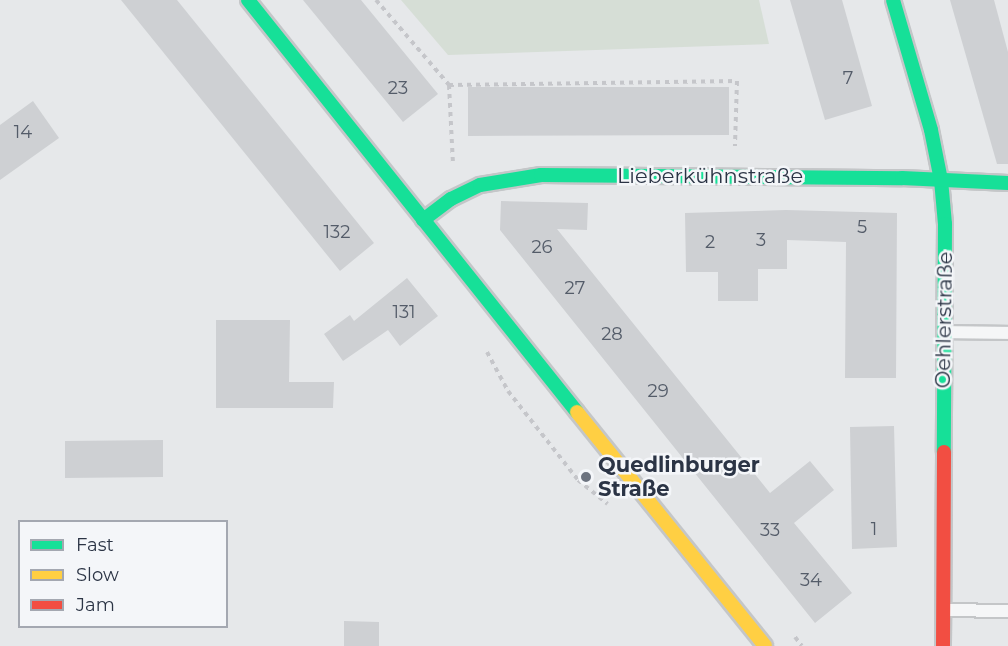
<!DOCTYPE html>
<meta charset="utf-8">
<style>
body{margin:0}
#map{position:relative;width:1008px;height:646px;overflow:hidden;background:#e6e8ea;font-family:Montserrat,sans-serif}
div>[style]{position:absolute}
.green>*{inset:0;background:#d6ded6}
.building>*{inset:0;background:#ced0d3}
.path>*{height:4px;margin-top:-2px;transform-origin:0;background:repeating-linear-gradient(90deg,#c5c6ca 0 4.5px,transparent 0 9px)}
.roads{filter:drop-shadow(2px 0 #c4c6c8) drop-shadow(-2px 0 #c4c6c8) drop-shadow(0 2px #c4c6c8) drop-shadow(0 -2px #c4c6c8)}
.lane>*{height:12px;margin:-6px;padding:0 6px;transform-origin:6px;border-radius:6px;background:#f5f6f7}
.fast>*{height:14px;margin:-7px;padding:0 7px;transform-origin:7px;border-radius:7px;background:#16e098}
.slow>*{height:14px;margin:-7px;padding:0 7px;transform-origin:7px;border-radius:7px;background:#ffcf43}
.jam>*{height:14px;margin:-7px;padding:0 7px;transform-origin:7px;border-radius:7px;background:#f24e42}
.dots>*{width:16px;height:16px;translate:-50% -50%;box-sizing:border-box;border:3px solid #f4f6f9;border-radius:50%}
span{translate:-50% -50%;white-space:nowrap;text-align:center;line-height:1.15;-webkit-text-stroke:5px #f4f6f9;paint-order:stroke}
.number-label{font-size:18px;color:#545c69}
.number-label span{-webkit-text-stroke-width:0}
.street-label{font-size:21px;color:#2b3445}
.poi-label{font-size:21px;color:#2b3445;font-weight:700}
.left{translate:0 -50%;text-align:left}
.legend{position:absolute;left:18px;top:520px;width:210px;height:108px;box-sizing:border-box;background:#f4f6f9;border:2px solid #a4a8b1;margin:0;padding:8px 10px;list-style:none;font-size:18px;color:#2b3445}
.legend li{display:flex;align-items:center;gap:12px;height:30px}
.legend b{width:30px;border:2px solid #a4a8b1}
</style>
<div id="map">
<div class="green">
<div style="clip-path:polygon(401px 0,759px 0,769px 44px,448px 55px)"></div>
</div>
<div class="building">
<div style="clip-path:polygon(121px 0,177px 0,374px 243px,340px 271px)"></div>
<div style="clip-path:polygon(303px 0,361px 0,438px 94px,403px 122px)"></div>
<div style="clip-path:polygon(790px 0,842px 0,872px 106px,825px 120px)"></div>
<div style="clip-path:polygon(950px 0,994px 0,1008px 52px,1008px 164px,997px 164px)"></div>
<div style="clip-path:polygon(468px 87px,729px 87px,729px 135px,468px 136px)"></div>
<div style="clip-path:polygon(33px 101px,59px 138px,0 180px,0 125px)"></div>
<div style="clip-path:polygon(501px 201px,588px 203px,587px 230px,557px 229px,770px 493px,810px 461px,834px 490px,794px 523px,852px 593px,815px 623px,500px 230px)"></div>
<div style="clip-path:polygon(786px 210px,897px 213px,896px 378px,845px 378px,846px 242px,787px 240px,787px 269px,758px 269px,758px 301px,718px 301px,718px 272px,686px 272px,685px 213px)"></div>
<div style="clip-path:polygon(407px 278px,438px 316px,400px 346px,388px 330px,343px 361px,324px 334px,350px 315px,354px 321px)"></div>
<div style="clip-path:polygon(216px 320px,290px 320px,289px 382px,334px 382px,333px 408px,216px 408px)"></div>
<div style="clip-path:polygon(894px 426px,897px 547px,852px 549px,850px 427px)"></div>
<div style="clip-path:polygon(163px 440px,163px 477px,65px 478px,65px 441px)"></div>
<div style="clip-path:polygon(344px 621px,379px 622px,379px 646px,344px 646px)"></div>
</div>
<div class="path">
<div style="left:376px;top:0;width:112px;rotate:49.3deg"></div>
<div style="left:449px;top:85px;width:79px;rotate:87.1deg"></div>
<div style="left:449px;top:85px;width:288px;rotate:-0.8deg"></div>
<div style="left:737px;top:81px;width:65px;rotate:91.8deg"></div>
<div style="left:487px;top:352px;width:44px;rotate:61.7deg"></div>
<div style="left:508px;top:391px;width:113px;rotate:51.8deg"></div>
<div style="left:578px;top:480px;width:38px;rotate:39deg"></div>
<div style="left:795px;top:637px;width:11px;rotate:52deg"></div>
</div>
<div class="roads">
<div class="lane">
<div style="left:945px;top:332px;width:63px;rotate:0.9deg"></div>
<div style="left:944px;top:610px;width:64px;rotate:0.9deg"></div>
</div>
<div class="fast">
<div style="left:248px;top:0;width:527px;rotate:51.39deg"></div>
<div style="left:893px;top:0;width:135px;rotate:73.7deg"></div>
<div style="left:931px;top:130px;width:51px;rotate:78.7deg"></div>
<div style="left:941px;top:180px;width:44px;rotate:84.8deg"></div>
<div style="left:945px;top:224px;width:228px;rotate:90.3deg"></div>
<div style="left:423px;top:220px;width:35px;rotate:-37deg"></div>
<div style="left:451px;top:199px;width:32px;rotate:-26deg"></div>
<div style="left:480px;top:185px;width:62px;rotate:-9.3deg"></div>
<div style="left:541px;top:175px;width:361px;rotate:0.5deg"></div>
<div style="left:902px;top:178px;width:106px;rotate:2.7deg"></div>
</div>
<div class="slow">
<div style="left:577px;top:412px;width:300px;rotate:51.2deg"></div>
</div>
<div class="jam">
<div style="left:943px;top:646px;width:194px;rotate:-89.7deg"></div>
</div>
</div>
<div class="dots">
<div style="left:586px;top:477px;background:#6c737f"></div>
</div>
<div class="number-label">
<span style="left:848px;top:78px">7</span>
<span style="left:398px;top:88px">23</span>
<span style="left:23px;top:132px">14</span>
<span style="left:862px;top:227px">5</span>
<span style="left:337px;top:232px">132</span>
<span style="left:761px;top:240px">3</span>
<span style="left:710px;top:242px">2</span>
<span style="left:542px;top:247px">26</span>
<span style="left:575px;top:288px">27</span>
<span style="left:404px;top:312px">131</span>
<span style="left:612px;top:334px">28</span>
<span style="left:658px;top:391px">29</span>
<span style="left:874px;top:529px">1</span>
<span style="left:770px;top:530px">33</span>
<span style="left:811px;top:580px">34</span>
</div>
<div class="street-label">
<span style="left:710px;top:176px">Lieberkühnstraße</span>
<span style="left:944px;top:320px;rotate:-89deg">Oehlerstraße</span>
</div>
<div class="poi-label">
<span class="left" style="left:598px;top:477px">Quedlinburger<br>Straße</span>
</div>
<ul class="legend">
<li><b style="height:8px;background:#16e098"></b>Fast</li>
<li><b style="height:8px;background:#ffcf43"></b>Slow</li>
<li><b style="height:8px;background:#f24e42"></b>Jam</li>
</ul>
</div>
